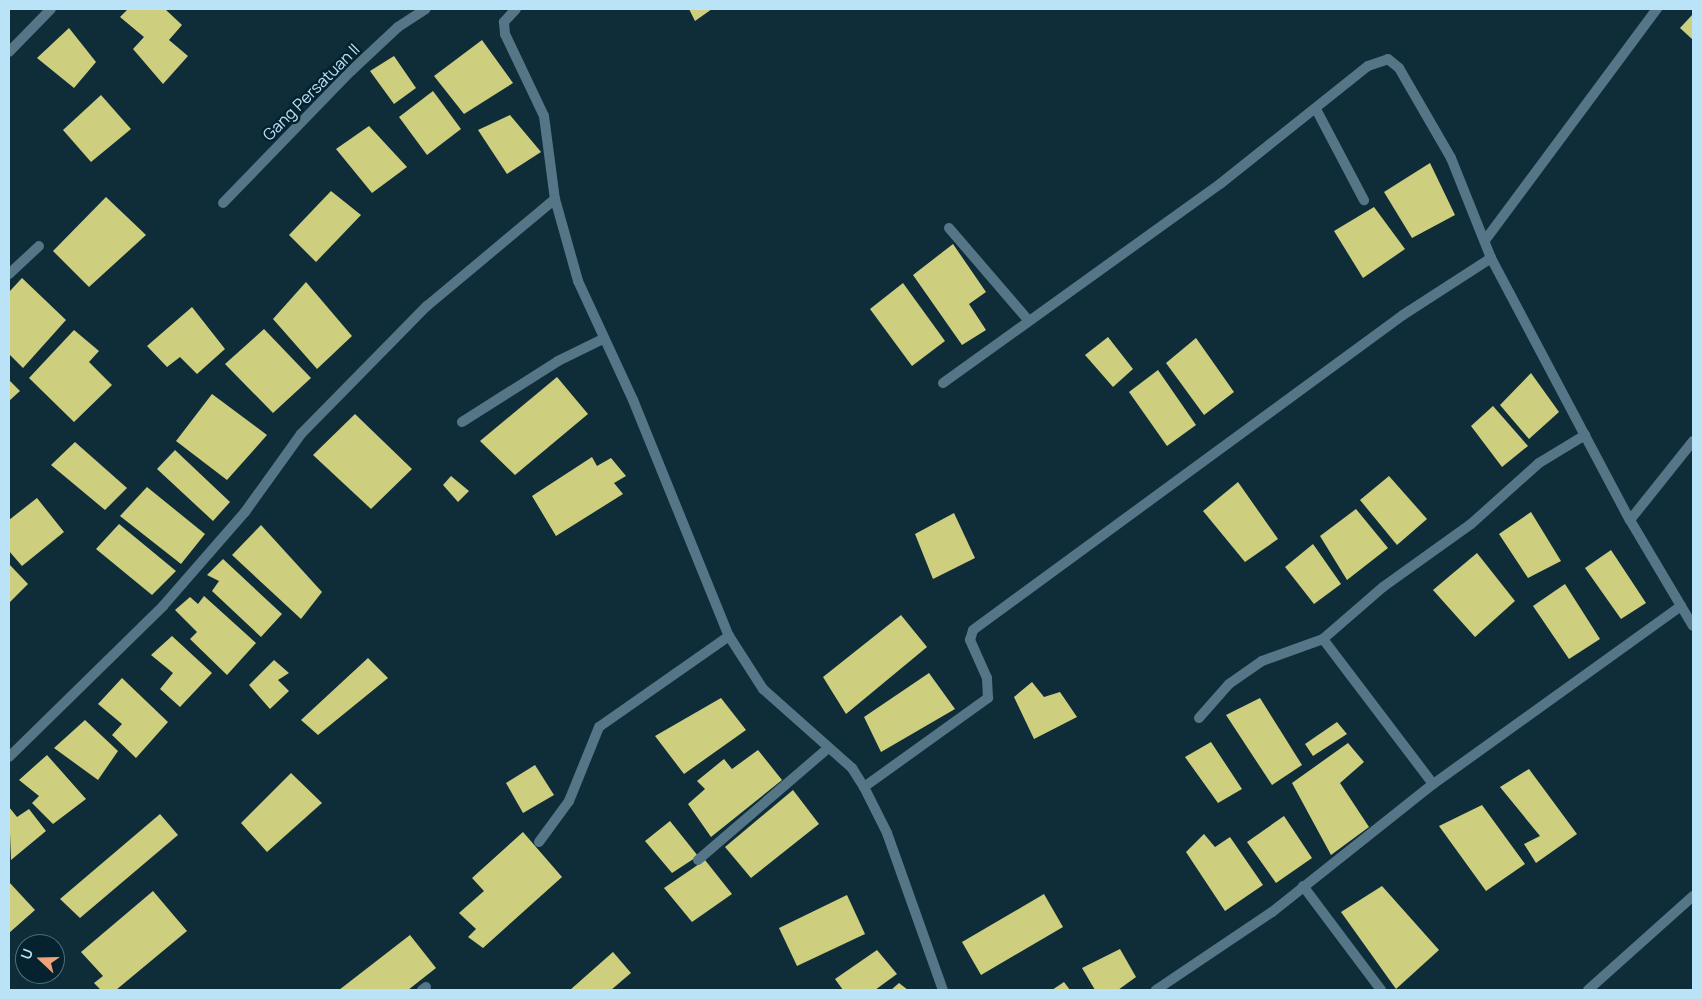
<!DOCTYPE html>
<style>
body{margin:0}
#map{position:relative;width:1702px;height:999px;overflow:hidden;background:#0f2c39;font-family:Manrope,sans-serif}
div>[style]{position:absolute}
.building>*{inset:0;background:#cdcf7e}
.service>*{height:10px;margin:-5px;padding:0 5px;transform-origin:5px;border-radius:5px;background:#547687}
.minor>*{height:10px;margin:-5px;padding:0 5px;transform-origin:5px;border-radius:5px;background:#547687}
span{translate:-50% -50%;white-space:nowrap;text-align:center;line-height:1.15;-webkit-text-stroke:5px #05222e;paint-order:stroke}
.street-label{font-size:16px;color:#bae3f8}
.frame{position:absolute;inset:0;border:10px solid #bae3f8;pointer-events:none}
.north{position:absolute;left:15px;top:934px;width:50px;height:50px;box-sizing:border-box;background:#05222e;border:1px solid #4d6f7f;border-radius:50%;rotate:291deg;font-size:14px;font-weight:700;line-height:20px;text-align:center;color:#bae3f8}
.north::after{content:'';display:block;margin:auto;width:18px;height:22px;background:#efa378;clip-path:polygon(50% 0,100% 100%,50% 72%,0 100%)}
</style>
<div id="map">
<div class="building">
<div style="clip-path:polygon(128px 9px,165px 9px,182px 25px,169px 40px,188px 56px,163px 84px,133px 49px,144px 37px,120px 17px)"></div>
<div style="clip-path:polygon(689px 9px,712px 9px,695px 21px)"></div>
<div style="clip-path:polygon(1693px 14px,1693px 40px,1680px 28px)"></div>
<div style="clip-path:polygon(69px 28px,96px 62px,74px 88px,37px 58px)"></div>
<div style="clip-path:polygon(482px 40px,513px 83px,464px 114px,434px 76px)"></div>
<div style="clip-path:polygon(394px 56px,416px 88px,394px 104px,370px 71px)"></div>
<div style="clip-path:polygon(433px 91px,461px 129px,427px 155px,399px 117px)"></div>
<div style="clip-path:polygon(101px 95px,131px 129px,91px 162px,63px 130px)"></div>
<div style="clip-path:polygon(510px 115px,541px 152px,507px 174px,478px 130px)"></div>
<div style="clip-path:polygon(369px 126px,407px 167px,372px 193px,336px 149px)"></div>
<div style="clip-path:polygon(1430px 163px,1455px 215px,1412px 238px,1384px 192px)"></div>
<div style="clip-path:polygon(331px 191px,361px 215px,316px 262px,289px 235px)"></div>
<div style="clip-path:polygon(106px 197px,146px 235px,89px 287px,53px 251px)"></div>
<div style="clip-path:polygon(1374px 207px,1405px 249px,1363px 278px,1334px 231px)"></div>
<div style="clip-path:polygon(953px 244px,986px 292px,969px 304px,986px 330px,962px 345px,913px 275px)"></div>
<div style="clip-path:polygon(22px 278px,66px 320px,23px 368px,9px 354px,9px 292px)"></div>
<div style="clip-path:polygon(306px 282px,352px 336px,317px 369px,273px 319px)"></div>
<div style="clip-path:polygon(903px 283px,945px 341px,912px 366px,870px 309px)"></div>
<div style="clip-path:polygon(192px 307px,225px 349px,197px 374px,180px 357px,167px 367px,147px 346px)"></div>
<div style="clip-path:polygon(264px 329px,311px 378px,273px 413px,225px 364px)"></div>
<div style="clip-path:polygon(74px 330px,99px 351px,89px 362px,112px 385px,74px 422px,29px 378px)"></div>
<div style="clip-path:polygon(1108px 337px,1133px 369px,1113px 387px,1085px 355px)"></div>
<div style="clip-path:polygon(1196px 338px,1234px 392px,1204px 415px,1166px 363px)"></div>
<div style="clip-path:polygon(1158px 370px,1196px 425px,1167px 446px,1129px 392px)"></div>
<div style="clip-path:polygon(1531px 373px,1559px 412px,1529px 439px,1500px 405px)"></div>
<div style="clip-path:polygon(557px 377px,588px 414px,515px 475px,480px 441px)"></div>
<div style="clip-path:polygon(9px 380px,20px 391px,9px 401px)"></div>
<div style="clip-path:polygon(212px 394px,267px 435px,227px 480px,176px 441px)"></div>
<div style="clip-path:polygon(1493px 406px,1528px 446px,1502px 467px,1471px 426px)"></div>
<div style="clip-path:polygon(355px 414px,412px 469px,371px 509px,313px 455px)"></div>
<div style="clip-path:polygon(75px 442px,127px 488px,105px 510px,51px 465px)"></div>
<div style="clip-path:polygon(175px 450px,230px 502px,213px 521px,157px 469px)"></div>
<div style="clip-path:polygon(592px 457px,597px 466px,611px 458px,626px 476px,614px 483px,623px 494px,556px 536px,532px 496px)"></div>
<div style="clip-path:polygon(451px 476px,469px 491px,458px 502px,443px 485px)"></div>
<div style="clip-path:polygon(1389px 476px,1427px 519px,1397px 545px,1360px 500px)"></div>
<div style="clip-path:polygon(1238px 482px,1278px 539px,1245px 562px,1203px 511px)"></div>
<div style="clip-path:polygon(147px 487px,205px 534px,181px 564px,120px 516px)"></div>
<div style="clip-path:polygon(37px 498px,64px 532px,22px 566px,9px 551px,9px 520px)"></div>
<div style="clip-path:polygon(1356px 509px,1388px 548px,1347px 580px,1320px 536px)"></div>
<div style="clip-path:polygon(1531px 512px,1561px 561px,1528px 578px,1499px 534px)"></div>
<div style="clip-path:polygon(954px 513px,975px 558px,933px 579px,915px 534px)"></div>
<div style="clip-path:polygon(119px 524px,176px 571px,152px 595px,96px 549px)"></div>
<div style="clip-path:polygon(261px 525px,322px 592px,301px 619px,232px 555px)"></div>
<div style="clip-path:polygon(1313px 544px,1341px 584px,1314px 604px,1285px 567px)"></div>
<div style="clip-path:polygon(1611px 550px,1646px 603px,1621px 619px,1585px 568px)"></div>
<div style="clip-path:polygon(1477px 553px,1515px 601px,1475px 637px,1433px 590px)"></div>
<div style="clip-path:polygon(223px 559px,282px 614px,261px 637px,212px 591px,219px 581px,207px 575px)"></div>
<div style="clip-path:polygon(9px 564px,28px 584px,9px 603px)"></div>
<div style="clip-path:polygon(1565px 584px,1600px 639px,1569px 659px,1533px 606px)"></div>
<div style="clip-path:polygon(204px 596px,256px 643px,227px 675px,190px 639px,197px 632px,175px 610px,190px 597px,198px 604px)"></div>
<div style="clip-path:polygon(901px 615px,927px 647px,846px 714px,823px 677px)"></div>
<div style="clip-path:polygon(172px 636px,212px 673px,180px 707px,160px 689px,173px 673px,151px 655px)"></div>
<div style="clip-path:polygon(368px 658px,388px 678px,318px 735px,301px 720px)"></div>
<div style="clip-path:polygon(274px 660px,289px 673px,278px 680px,289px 691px,270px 709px,249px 685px)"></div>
<div style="clip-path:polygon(929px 673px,955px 709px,881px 752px,864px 717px)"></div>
<div style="clip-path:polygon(122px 678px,168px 722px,136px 758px,112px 735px,122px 724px,98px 704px)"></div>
<div style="clip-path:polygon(1032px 682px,1044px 697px,1060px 692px,1077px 717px,1034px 739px,1014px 697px)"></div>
<div style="clip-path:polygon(721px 698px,746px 730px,684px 774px,655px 736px)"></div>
<div style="clip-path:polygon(1260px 698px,1302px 765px,1272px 785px,1226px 715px)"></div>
<div style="clip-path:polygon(85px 720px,118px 751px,98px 780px,54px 748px)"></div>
<div style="clip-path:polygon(1337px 722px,1347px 734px,1313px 756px,1305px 744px)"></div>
<div style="clip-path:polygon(1211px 742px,1242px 789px,1218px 803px,1185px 757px)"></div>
<div style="clip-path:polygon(1348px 743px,1364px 762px,1340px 783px,1369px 827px,1331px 855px,1292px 783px)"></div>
<div style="clip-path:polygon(758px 750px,782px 780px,711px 837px,688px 804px,705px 789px,697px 781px,724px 759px,732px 769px)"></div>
<div style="clip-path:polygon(47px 755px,86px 799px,53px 824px,32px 803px,39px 796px,19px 780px)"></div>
<div style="clip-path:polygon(535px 765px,554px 795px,523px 813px,506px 783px)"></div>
<div style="clip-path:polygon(1529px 769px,1577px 834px,1536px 863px,1524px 844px,1540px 836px,1500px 787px)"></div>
<div style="clip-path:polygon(291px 773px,322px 803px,267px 852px,241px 823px)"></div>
<div style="clip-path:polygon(793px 790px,819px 824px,751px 878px,725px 847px)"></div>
<div style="clip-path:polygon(1482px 805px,1525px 864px,1486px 891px,1439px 826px)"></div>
<div style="clip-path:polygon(9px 807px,17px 817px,29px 809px,46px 831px,11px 860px)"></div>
<div style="clip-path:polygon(160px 814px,178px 835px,80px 918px,60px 899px)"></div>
<div style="clip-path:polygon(1284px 816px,1312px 858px,1276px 883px,1247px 842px)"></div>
<div style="clip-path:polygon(670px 821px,698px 856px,672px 873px,645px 841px)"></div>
<div style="clip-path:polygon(523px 832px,562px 877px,483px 948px,468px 937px,476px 929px,459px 913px,484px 891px,472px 878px)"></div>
<div style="clip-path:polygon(1204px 834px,1215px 847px,1230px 837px,1263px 885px,1225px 911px,1186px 852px)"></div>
<div style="clip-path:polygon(705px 860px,732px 894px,692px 922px,664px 888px)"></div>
<div style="clip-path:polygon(9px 882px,35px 910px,9px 933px)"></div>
<div style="clip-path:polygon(1382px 886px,1439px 950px,1396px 989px,1341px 912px)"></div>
<div style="clip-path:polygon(153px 891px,187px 931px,116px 990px,101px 990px,94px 983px,103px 976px,81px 952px)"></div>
<div style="clip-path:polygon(1044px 894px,1063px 927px,981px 975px,962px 942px)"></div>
<div style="clip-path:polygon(847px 895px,865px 934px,797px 966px,779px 928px)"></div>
<div style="clip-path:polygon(410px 935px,436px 968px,408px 990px,339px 990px)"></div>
<div style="clip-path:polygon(1120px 949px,1136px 977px,1118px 990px,1095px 990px,1082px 968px)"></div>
<div style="clip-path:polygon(877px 950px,897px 974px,875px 990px,843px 990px,835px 979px)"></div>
<div style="clip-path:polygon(613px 952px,631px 973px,611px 990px,570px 990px)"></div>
<div style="clip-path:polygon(1064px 982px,1070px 990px,1052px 990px)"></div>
<div style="clip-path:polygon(899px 983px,908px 990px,891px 990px)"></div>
</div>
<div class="service">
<div style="left:1317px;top:111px;width:101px;rotate:62.2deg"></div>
<div style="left:949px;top:228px;width:121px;rotate:49.3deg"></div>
</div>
<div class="minor">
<div style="left:516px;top:9px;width:18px;rotate:133deg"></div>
<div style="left:504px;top:22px;width:12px;rotate:85deg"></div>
<div style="left:505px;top:34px;width:91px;rotate:64.6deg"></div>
<div style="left:544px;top:116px;width:84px;rotate:82.5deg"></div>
<div style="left:555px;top:199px;width:85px;rotate:74.3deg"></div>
<div style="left:578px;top:281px;width:131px;rotate:65.2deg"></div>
<div style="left:633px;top:400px;width:255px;rotate:67.9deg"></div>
<div style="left:729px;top:636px;width:63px;rotate:57.3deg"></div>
<div style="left:763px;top:689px;width:119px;rotate:41.6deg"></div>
<div style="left:852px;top:768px;width:22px;rotate:58deg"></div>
<div style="left:864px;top:787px;width:51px;rotate:63.4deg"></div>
<div style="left:887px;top:833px;width:167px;rotate:70.4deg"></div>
<div style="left:9px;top:52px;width:60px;rotate:-45.7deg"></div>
<div style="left:223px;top:203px;width:184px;rotate:-45.9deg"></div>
<div style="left:351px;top:71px;width:64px;rotate:-43.1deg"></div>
<div style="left:398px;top:27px;width:33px;rotate:-33deg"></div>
<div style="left:1486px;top:239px;width:287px;rotate:-53.4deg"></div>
<div style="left:9px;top:274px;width:41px;rotate:-43deg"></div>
<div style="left:943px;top:383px;width:341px;rotate:-35.7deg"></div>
<div style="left:1220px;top:184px;width:189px;rotate:-38.6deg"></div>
<div style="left:1368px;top:66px;width:21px;rotate:-19deg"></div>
<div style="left:1388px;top:59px;width:14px;rotate:39deg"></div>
<div style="left:1399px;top:68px;width:104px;rotate:60deg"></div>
<div style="left:1451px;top:158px;width:108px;rotate:68.2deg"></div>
<div style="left:1491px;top:258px;width:297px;rotate:62.1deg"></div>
<div style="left:1630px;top:520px;width:100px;rotate:59.3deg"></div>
<div style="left:1681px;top:606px;width:305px;rotate:144.3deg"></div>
<div style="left:1433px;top:784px;width:206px;rotate:141.5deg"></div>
<div style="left:1272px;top:912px;width:140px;rotate:146.1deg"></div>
<div style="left:462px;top:422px;width:114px;rotate:-32.4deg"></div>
<div style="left:558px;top:361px;width:50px;rotate:-26.1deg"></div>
<div style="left:1630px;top:520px;width:101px;rotate:-51.4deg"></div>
<div style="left:1681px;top:606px;width:23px;rotate:59deg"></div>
<div style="left:1323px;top:639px;width:182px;rotate:52.8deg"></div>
<div style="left:1199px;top:718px;width:45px;rotate:-48.6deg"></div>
<div style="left:1229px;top:684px;width:40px;rotate:-34.9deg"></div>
<div style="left:1262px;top:661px;width:65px;rotate:-19.8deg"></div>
<div style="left:1323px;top:639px;width:79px;rotate:-40.9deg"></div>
<div style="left:1383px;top:587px;width:108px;rotate:-35.6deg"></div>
<div style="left:1471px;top:524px;width:91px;rotate:-41.9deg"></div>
<div style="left:1539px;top:463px;width:54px;rotate:-31.3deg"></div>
<div style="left:9px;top:757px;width:216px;rotate:-44.4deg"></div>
<div style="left:163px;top:606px;width:125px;rotate:-48.9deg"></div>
<div style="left:245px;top:512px;width:96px;rotate:-54.3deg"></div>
<div style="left:301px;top:434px;width:180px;rotate:-45.5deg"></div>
<div style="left:427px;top:306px;width:167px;rotate:-39.9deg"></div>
<div style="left:864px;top:787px;width:153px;rotate:-35.7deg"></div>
<div style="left:988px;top:698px;width:20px;rotate:-93deg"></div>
<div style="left:987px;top:678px;width:42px;rotate:-114.1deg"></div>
<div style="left:970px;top:640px;width:10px;rotate:-73deg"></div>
<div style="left:973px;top:630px;width:533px;rotate:-36.22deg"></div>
<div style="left:1403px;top:315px;width:105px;rotate:-32.9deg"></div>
<div style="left:539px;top:842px;width:51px;rotate:-53.8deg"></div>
<div style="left:569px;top:801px;width:80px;rotate:-67.9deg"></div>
<div style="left:599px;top:727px;width:159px;rotate:-35deg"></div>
<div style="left:698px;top:860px;width:172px;rotate:-40.7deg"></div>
<div style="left:1303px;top:886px;width:130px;rotate:53.1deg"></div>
<div style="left:422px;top:990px;width:5px;rotate:-37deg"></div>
<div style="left:1588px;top:990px;width:141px;rotate:-41.8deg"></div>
</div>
<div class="street-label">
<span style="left:311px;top:92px;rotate:-45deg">Gang Persatuan II</span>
</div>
<div class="frame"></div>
<div class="north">U</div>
</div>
